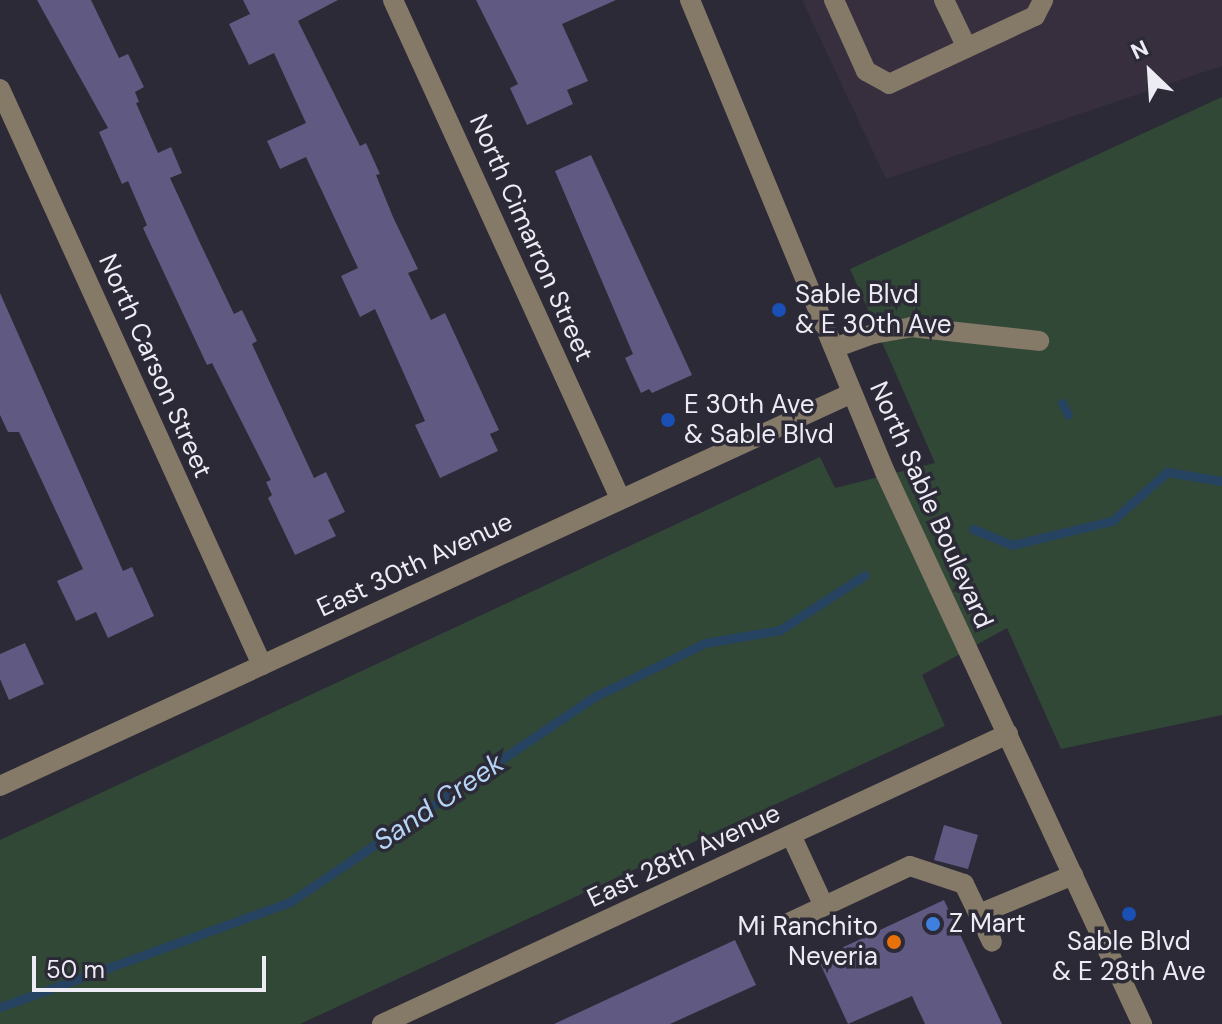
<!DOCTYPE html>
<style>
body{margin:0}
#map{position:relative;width:1222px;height:1024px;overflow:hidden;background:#2b2a36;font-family:"DM Sans",sans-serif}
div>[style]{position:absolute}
.industrial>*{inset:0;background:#382f3e}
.green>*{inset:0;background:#314837}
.stream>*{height:9px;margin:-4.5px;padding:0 4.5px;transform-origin:4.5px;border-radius:4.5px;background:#264362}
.building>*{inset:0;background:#605982}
.minor>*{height:20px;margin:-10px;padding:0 10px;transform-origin:10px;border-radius:10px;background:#857968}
.dots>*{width:22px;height:22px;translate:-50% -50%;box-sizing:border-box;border:4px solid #2b2a36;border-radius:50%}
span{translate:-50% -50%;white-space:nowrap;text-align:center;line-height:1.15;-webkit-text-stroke:7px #2b2a36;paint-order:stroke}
.street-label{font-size:26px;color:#edecf4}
.poi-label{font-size:26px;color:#edecf4}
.left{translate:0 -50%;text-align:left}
.right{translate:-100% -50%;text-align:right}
.water-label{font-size:28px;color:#b6d4f6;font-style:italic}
.north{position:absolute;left:1110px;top:32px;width:80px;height:80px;-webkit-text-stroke:6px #2b2a36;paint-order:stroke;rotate:335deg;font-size:22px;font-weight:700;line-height:32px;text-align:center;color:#edecf4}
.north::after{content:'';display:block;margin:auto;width:28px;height:36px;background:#edecf4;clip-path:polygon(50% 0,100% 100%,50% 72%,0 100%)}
.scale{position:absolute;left:32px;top:956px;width:234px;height:36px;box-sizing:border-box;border:4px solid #edecf4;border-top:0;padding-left:10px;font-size:24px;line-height:28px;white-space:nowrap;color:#edecf4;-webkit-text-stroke:6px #2b2a36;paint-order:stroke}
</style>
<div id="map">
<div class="industrial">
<div style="clip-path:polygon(802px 0,1222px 0,1222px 66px,886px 179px)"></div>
</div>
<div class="green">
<div style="clip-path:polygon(1222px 97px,1222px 715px,1061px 749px,1007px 628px,922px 675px,945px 726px,300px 1024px,0 1024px,0 840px,820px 457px,835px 488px,935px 463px,850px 269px)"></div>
</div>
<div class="stream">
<div style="left:1062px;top:403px;width:13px;rotate:63deg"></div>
<div style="left:973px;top:529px;width:42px;rotate:22.3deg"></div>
<div style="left:1012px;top:545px;width:103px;rotate:-13.5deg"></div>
<div style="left:1112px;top:521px;width:74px;rotate:-41.7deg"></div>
<div style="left:1167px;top:472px;width:56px;rotate:9.3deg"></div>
<div style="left:0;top:1007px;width:308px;rotate:-19.9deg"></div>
<div style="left:290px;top:902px;width:367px;rotate:-34deg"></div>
<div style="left:594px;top:697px;width:123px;rotate:-25.9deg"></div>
<div style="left:705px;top:643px;width:76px;rotate:-9.8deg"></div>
<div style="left:780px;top:630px;width:101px;rotate:-32.9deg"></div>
</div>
<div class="building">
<div style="clip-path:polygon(37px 0,91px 0,119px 58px,128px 54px,144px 87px,135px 92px,139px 102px,136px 103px,158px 153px,171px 147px,182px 173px,170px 178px,201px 245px,234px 314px,242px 310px,257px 341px,252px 344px,314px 478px,326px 472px,345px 512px,328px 520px,336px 536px,295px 555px,268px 498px,272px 495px,266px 482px,271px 480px,212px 363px,207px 365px,143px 228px,147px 225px,128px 181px,122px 184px,99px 132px,108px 128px)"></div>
<div style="clip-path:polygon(243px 0,338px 0,298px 21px,360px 146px,366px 143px,380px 174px,376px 175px,393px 217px,418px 269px,408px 273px,431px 320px,445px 313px,499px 430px,490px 434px,498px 451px,440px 478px,415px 425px,425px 421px,375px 309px,360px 317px,341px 276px,358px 268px,306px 157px,280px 169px,267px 141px,306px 123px,274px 53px,249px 65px,229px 24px,250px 14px)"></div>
<div style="clip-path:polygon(476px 0,616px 0,562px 24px,588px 81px,567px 90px,573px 104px,527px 125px,510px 88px,518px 84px)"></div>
<div style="clip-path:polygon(591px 155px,692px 375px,652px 393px,649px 389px,641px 393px,625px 358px,633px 354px,555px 171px)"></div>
<div style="clip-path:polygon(0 293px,123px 571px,132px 567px,154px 616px,108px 638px,96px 612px,76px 621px,57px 581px,83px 569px,19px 432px,8px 432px,0 415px)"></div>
<div style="clip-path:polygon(25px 643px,44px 684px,9px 700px,0 679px,0 654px)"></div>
<div style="clip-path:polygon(944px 825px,978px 835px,968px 869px,934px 860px)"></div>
<div style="clip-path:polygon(944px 900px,1002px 1024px,925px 1024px,912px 996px,848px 1024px,818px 959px)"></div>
<div style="clip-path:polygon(735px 940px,756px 985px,670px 1024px,554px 1024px)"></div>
</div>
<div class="minor">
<div style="left:393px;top:0;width:547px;rotate:65.5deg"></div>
<div style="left:690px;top:0;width:511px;rotate:67.55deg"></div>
<div style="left:885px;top:472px;width:609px;rotate:65.03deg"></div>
<div style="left:834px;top:0;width:78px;rotate:65.7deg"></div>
<div style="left:866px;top:71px;width:26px;rotate:29deg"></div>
<div style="left:889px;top:84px;width:161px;rotate:-25deg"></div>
<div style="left:1035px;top:16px;width:18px;rotate:-63deg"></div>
<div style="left:944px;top:0;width:53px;rotate:64.4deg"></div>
<div style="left:0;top:89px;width:633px;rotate:65.54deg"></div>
<div style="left:834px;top:348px;width:41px;rotate:-19.7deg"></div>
<div style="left:873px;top:334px;width:39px;rotate:-10deg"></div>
<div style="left:911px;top:327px;width:129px;rotate:6.2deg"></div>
<div style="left:0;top:786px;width:938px;rotate:-24.76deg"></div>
<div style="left:791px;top:835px;width:76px;rotate:65.1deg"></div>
<div style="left:979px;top:914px;width:102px;rotate:-22.5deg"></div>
<div style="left:784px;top:925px;width:139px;rotate:-25.1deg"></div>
<div style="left:910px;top:866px;width:57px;rotate:18.4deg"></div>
<div style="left:964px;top:884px;width:64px;rotate:64.2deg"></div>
<div style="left:382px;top:1024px;width:690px;rotate:-24.86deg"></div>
</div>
<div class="dots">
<div style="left:779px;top:310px;background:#1a4fb4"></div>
<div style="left:668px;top:420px;background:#1a4fb4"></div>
<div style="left:1129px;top:914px;background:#1a4fb4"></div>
<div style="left:933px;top:924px;background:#3f7fe0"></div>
<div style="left:894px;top:942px;background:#e8710a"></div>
</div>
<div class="street-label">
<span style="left:531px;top:238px;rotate:66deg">North Cimarron Street</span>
<span style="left:155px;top:366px;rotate:66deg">North Carson Street</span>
<span style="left:931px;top:505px;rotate:66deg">North Sable Boulevard</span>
<span style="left:415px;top:565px;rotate:-25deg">East 30th Avenue</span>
<span style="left:684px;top:856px;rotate:-25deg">East 28th Avenue</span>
</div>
<div class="poi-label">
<span class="left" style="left:795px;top:310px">Sable Blvd<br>&amp; E 30th Ave</span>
<span class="left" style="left:684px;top:420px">E 30th Ave<br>&amp; Sable Blvd</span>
<span class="left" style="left:949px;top:924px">Z Mart</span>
<span class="right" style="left:878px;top:942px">Mi Ranchito<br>Neveria</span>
<span style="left:1129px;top:957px">Sable Blvd<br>&amp; E 28th Ave</span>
</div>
<div class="water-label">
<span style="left:439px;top:802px;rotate:-34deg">Sand Creek</span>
</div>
<div class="north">N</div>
<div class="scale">50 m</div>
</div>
